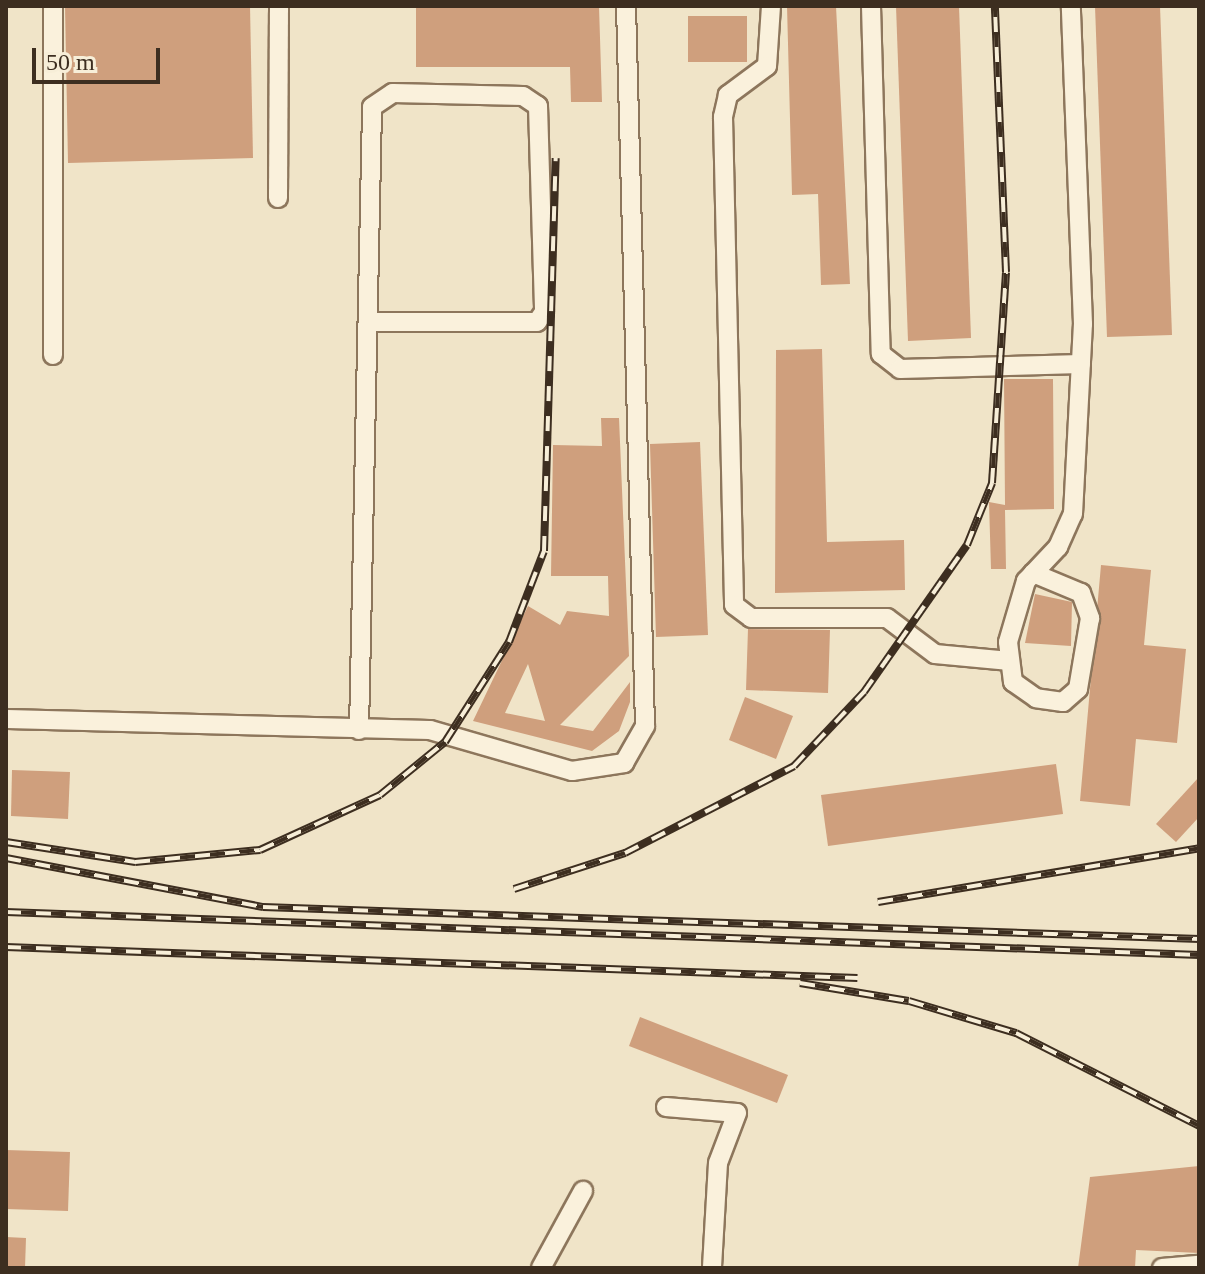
<!DOCTYPE html>
<style>
body{margin:0}
#map{position:relative;width:1205px;height:1274px;overflow:hidden;background:#f0e4c8;font-family:Georgia,serif}
div>[style]{position:absolute}
.building>*{inset:0;background:#cf9f7d}
.roads{filter:drop-shadow(2px 0 #8d765c) drop-shadow(-2px 0 #8d765c) drop-shadow(0 2px #8d765c) drop-shadow(0 -2px #8d765c)}
.minor>*{height:18px;margin:-9px;padding:0 9px;transform-origin:9px;border-radius:9px;background:#faf1dc}
.rail>*{height:8px;margin-top:-4px;transform-origin:0;background:repeating-linear-gradient(90deg,#f7eed8 0 15px,#3d2e20 0 30px);box-sizing:border-box;border-block:2px solid #3d2e20}
span{translate:-50% -50%;white-space:nowrap;text-align:center;line-height:1.15;-webkit-text-stroke:8px #f7eed8;paint-order:stroke}
.frame{position:absolute;inset:0;border:8px solid #3d2e20;pointer-events:none}
.scale{position:absolute;left:32px;top:48px;width:128px;height:36px;box-sizing:border-box;border:4px solid #3d2e20;border-top:0;padding-left:10px;font-size:24px;line-height:28px;white-space:nowrap;color:#3d2e20;-webkit-text-stroke:6px #f7eed8;paint-order:stroke}
</style>
<div id="map">
<div class="building">
<div style="clip-path:polygon(65px 6px,250px 6px,253px 158px,68px 163px)"></div>
<div style="clip-path:polygon(416px 6px,599px 6px,602px 102px,571px 102px,570px 67px,416px 67px)"></div>
<div style="clip-path:polygon(787px 6px,836px 6px,850px 284px,821px 285px,818px 194px,792px 195px)"></div>
<div style="clip-path:polygon(896px 6px,959px 6px,971px 338px,908px 341px)"></div>
<div style="clip-path:polygon(1095px 6px,1160px 6px,1172px 335px,1107px 337px)"></div>
<div style="clip-path:polygon(688px 16px,747px 16px,747px 62px,688px 62px)"></div>
<div style="clip-path:polygon(822px 349px,827px 542px,904px 540px,905px 590px,775px 593px,776px 350px)"></div>
<div style="clip-path:polygon(1004px 379px,1053px 379px,1054px 509px,1005px 510px,1006px 569px,991px 569px,989px 502px,1005px 505px)"></div>
<div style="clip-path:polygon(evenodd,601px 418px,619px 418px,629px 656px,560px 725px,593px 731px,630px 682px,630px 702px,619px 731px,592px 751px,473px 721px,528px 606px,560px 625px,567px 611px,609px 616px,608px 576px,551px 576px,553px 445px,602px 446px,601px 418px,528px 664px,545px 721px,505px 713px,528px 664px)"></div>
<div style="clip-path:polygon(700px 442px,708px 635px,656px 637px,650px 444px)"></div>
<div style="clip-path:polygon(1101px 565px,1151px 570px,1144px 645px,1186px 649px,1177px 743px,1136px 739px,1130px 806px,1080px 801px)"></div>
<div style="clip-path:polygon(1035px 594px,1072px 602px,1071px 646px,1025px 643px)"></div>
<div style="clip-path:polygon(748px 629px,830px 630px,828px 693px,746px 690px)"></div>
<div style="clip-path:polygon(745px 697px,793px 716px,776px 759px,729px 740px)"></div>
<div style="clip-path:polygon(1056px 764px,1063px 814px,828px 846px,821px 795px)"></div>
<div style="clip-path:polygon(12px 770px,70px 772px,68px 819px,11px 816px)"></div>
<div style="clip-path:polygon(1199px 777px,1199px 817px,1176px 842px,1156px 824px)"></div>
<div style="clip-path:polygon(640px 1017px,788px 1075px,777px 1103px,629px 1046px)"></div>
<div style="clip-path:polygon(6px 1150px,70px 1152px,68px 1211px,6px 1209px)"></div>
<div style="clip-path:polygon(1199px 1166px,1199px 1253px,1136px 1250px,1135px 1268px,1078px 1268px,1090px 1177px)"></div>
<div style="clip-path:polygon(6px 1237px,26px 1238px,25px 1268px,6px 1268px)"></div>
</div>
<div class="roads">
<div class="minor">
<div style="left:771px;top:6px;width:60px;rotate:93.8deg"></div>
<div style="left:767px;top:66px;width:49px;rotate:143.4deg"></div>
<div style="left:728px;top:95px;width:23px;rotate:103deg"></div>
<div style="left:723px;top:117px;width:488px;rotate:88.7deg"></div>
<div style="left:734px;top:605px;width:21px;rotate:37deg"></div>
<div style="left:751px;top:618px;width:136px"></div>
<div style="left:887px;top:618px;width:60px;rotate:36.9deg"></div>
<div style="left:935px;top:654px;width:75px;rotate:5.3deg"></div>
<div style="left:871px;top:6px;width:348px;rotate:88.4deg"></div>
<div style="left:881px;top:354px;width:24px;rotate:38deg"></div>
<div style="left:900px;top:369px;width:181px;rotate:-1.6deg"></div>
<div style="left:278px;top:198px;width:192px;rotate:-89.7deg"></div>
<div style="left:53px;top:355px;width:349px;rotate:-90deg"></div>
<div style="left:1033px;top:573px;width:52px;rotate:22.6deg"></div>
<div style="left:1081px;top:593px;width:27px;rotate:70deg"></div>
<div style="left:1090px;top:618px;width:72px;rotate:99.6deg"></div>
<div style="left:1078px;top:689px;width:20px;rotate:139deg"></div>
<div style="left:1063px;top:702px;width:27px;rotate:-172deg"></div>
<div style="left:1036px;top:698px;width:28px;rotate:-145deg"></div>
<div style="left:1013px;top:682px;width:40px;rotate:-97.1deg"></div>
<div style="left:1008px;top:642px;width:64px;rotate:-73.6deg"></div>
<div style="left:1026px;top:581px;width:47px;rotate:-46.7deg"></div>
<div style="left:1058px;top:547px;width:36px;rotate:-66deg"></div>
<div style="left:1073px;top:514px;width:190px;rotate:-87deg"></div>
<div style="left:1083px;top:324px;width:318px;rotate:-92.2deg"></div>
<div style="left:6px;top:719px;width:424px;rotate:1.5deg"></div>
<div style="left:430px;top:730px;width:148px;rotate:16.1deg"></div>
<div style="left:572px;top:771px;width:53px;rotate:-8.7deg"></div>
<div style="left:624px;top:763px;width:43px;rotate:-60.4deg"></div>
<div style="left:645px;top:726px;width:720px;rotate:-91.51deg"></div>
<div style="left:359px;top:730px;width:623px;rotate:-88.8deg"></div>
<div style="left:372px;top:107px;width:25px;rotate:-34deg"></div>
<div style="left:393px;top:93px;width:130px;rotate:1.3deg"></div>
<div style="left:523px;top:96px;width:18px;rotate:34deg"></div>
<div style="left:538px;top:106px;width:206px;rotate:88.3deg"></div>
<div style="left:544px;top:312px;width:12px;rotate:125deg"></div>
<div style="left:537px;top:322px;width:167px;rotate:180deg"></div>
<div style="left:666px;top:1107px;width:71px;rotate:4.8deg"></div>
<div style="left:737px;top:1113px;width:53px;rotate:110.8deg"></div>
<div style="left:718px;top:1163px;width:105px;rotate:93.3deg"></div>
<div style="left:541px;top:1268px;width:88px;rotate:-61.4deg"></div>
<div style="left:1162px;top:1268px;width:37px;rotate:-5deg"></div>
</div>
</div>
<div class="rail">
<div style="left:6px;top:842px;width:131px;rotate:8.8deg"></div>
<div style="left:135px;top:862px;width:126px;rotate:-5.5deg"></div>
<div style="left:260px;top:850px;width:132px;rotate:-24.6deg"></div>
<div style="left:380px;top:795px;width:84px;rotate:-39.2deg"></div>
<div style="left:445px;top:742px;width:119px;rotate:-57.4deg"></div>
<div style="left:509px;top:642px;width:97px;rotate:-69deg"></div>
<div style="left:544px;top:551px;width:393px;rotate:-88.3deg"></div>
<div style="left:6px;top:858px;width:262px;rotate:10.8deg"></div>
<div style="left:263px;top:907px;width:937px;rotate:1.96deg"></div>
<div style="left:514px;top:889px;width:117px;rotate:-18deg"></div>
<div style="left:625px;top:853px;width:190px;rotate:-27.2deg"></div>
<div style="left:794px;top:766px;width:102px;rotate:-46.6deg"></div>
<div style="left:864px;top:692px;width:179px;rotate:-55deg"></div>
<div style="left:967px;top:545px;width:67px;rotate:-68deg"></div>
<div style="left:992px;top:483px;width:211px;rotate:-86.2deg"></div>
<div style="left:1006px;top:272px;width:266px;rotate:-92.4deg"></div>
<div style="left:878px;top:902px;width:326px;rotate:-9.5deg"></div>
<div style="left:6px;top:912px;width:1194px;rotate:2.06deg"></div>
<div style="left:6px;top:947px;width:852px;rotate:2.09deg"></div>
<div style="left:800px;top:983px;width:110px;rotate:9.4deg"></div>
<div style="left:909px;top:1001px;width:112px;rotate:16.7deg"></div>
<div style="left:1016px;top:1033px;width:205px;rotate:26.9deg"></div>
</div>
<div class="frame"></div>
<div class="scale">50 m</div>
</div>
